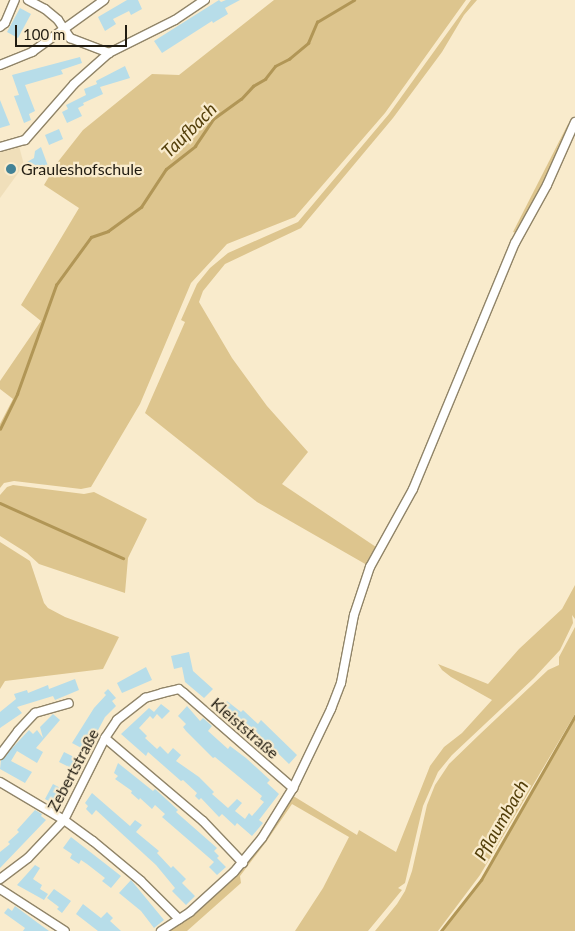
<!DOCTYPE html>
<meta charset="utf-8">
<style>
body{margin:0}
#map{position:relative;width:575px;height:931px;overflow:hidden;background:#f9ebcc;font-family:Lato,sans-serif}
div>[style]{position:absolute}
.built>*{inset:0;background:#f0dfba}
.green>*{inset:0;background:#ddc58e}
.stream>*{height:2.5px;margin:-1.25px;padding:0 1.25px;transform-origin:1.25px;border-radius:1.25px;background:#b19656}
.building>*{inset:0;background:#b7dde9}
.roads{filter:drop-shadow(1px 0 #908468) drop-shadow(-1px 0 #908468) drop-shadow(0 1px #908468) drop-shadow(0 -1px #908468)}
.minor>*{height:8px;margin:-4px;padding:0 4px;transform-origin:4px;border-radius:4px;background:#fff}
.dots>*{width:14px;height:14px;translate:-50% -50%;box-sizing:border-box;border:2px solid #f9ebcc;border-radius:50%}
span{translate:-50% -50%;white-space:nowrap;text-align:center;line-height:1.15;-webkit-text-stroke:4.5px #f9ebcc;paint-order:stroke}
.poi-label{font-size:16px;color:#211c11}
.left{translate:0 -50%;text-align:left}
.street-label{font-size:16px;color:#211c11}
.water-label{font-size:18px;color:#533f0a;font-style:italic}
.scale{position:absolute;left:15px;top:25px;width:112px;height:22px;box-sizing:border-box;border:2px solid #211c11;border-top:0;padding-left:6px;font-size:15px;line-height:18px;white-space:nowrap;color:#211c11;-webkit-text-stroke:4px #f9ebcc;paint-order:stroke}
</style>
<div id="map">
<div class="built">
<div style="clip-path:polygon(19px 146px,24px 165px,0 198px,0 149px)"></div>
</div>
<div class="green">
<div style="clip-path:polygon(274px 0,466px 0,385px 113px,295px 217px,227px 244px,191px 283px,140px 404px,91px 487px,81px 489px,14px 481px,4px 483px,0 488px,0 424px,13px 399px,0 389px,0 381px,41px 321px,21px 305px,79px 208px,44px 185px,57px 163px,83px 130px,152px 74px,179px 75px)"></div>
<div style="clip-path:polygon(471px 0,477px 0,464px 15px,442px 52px,393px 118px,301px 228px,225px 264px,203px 291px,199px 302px,232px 358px,267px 406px,308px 452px,282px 484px,376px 547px,367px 565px,257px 502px,145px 413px,185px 322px,181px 320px,197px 284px,210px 268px,228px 253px,298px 222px,389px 114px)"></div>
<div style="clip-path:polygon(568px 124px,571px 125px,559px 154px,516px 233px,513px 232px)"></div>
<div style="clip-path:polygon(13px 485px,84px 494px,94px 492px,147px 519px,128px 558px,125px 593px,39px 564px,27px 553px,0 536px,0 495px,7px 487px)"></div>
<div style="clip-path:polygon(0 542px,30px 561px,44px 603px,48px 608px,65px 617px,119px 637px,103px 669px,5px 681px,0 689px)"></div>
<div style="clip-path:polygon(575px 585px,575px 619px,572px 615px,573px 623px,560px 650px,534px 678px,452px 755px,438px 772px,423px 806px,405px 883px,398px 888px,402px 890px,368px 931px,295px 931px,323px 888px,349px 837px,292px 804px,266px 842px,240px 876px,241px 883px,187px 931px,163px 931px,236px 872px,290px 794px,357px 835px,359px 830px,396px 852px,430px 766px,444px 747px,462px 733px,492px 700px,451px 677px,442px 670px,438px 664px,488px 684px,519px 649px,562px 609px)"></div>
<div style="clip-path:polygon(575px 627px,575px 714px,480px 875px,438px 931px,375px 931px,397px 904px,405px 891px,412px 871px,427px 805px,435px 785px,449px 764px,479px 735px,548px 670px,559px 665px,559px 657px)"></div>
<div style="clip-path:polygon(575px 719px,575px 931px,443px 931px,482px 879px)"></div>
</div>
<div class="stream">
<div style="left:0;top:429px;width:39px;rotate:-64deg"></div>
<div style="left:17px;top:394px;width:116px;rotate:-70.3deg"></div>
<div style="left:56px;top:285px;width:59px;rotate:-53.9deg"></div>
<div style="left:91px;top:237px;width:18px;rotate:-19deg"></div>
<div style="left:108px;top:231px;width:41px;rotate:-36deg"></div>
<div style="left:141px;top:207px;width:45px;rotate:-56.7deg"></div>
<div style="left:166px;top:169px;width:37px;rotate:-38deg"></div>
<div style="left:195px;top:146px;width:32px;rotate:-56deg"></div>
<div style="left:213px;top:119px;width:34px;rotate:-36deg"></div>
<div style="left:241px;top:99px;width:18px;rotate:-47deg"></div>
<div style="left:253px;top:86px;width:14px;rotate:-30deg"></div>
<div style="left:265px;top:79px;width:16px;rotate:-52deg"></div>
<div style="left:275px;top:66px;width:16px;rotate:-27deg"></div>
<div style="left:289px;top:59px;width:25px;rotate:-40deg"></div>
<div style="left:308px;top:43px;width:23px;rotate:-67deg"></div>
<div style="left:317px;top:22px;width:43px;rotate:-30.7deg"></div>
<div style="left:0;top:503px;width:135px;rotate:24.1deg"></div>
<div style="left:441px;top:931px;width:65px;rotate:-51.9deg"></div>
<div style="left:481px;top:880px;width:189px;rotate:-60.2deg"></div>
</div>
<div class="building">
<div style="clip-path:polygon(127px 0,138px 0,142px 9px,131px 15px,129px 11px,113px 19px,116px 24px,105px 31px,98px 17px)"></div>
<div style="clip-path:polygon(219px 0,221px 2px,226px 0,240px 0,225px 8px,228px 14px,213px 23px,212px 21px,162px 53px,154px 41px)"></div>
<div style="clip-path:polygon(20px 8px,31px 14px,18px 38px,7px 32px)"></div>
<div style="clip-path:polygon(80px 57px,82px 63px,61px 70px,63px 74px,25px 85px,35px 111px,29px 114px,31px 120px,24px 123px,14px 96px,19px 95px,12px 75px)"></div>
<div style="clip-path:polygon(125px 66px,130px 78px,100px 87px,103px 94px,83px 103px,84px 105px,78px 108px,82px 116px,67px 123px,62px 112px,68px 109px,66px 105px,86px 95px,84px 89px,97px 84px,96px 81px)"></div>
<div style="clip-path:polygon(0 100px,10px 125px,0 128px)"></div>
<div style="clip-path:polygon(59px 129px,63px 139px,49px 145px,45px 135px)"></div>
<div style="clip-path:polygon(41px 147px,48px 166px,32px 173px,27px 162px,34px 158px,35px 151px)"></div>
<div style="clip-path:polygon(189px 652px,193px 671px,213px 689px,204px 698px,185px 682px,182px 667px,174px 669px,171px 656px)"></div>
<div style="clip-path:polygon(146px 667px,152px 680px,122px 693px,117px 683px)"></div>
<div style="clip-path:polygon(75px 679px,79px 690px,55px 700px,53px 696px,17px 707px,22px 713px,0 728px,0 712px,16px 699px,14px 694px,27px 690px,28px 693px,48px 685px,49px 689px)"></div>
<div style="clip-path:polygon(108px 689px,116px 698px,112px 701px,116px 706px,105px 717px,87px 751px,72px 743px,94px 708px,106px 695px,104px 693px)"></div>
<div style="clip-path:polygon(227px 701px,241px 712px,243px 710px,258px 724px,261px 720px,297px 755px,289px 764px,250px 726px,246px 730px,230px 715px,227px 718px,219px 710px)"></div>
<div style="clip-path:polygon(161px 704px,170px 711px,162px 719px,157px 714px,153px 719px,150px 716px,139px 728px,147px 736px,145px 738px,157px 749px,160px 746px,168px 754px,173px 748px,181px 755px,176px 761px,199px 777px,214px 792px,212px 794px,228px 808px,237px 799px,242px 803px,235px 811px,245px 819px,249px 813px,252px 816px,264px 802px,260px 799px,262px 796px,215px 757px,213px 758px,186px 731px,183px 727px,186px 724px,178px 716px,187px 706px,200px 721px,203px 718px,212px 726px,208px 731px,228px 749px,230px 746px,246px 758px,270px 780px,267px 783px,279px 794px,259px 820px,263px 823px,252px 836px,237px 823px,235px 826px,222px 814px,219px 817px,201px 798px,199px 800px,195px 796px,197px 793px,183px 780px,181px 781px,148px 752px,146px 756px,121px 734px,149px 708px,154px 712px)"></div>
<div style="clip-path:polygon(53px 714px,60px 720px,36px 748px,43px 752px,37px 763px,17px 751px,11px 761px,32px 772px,25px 783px,0 769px,1px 760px,29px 730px,33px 734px,37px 730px,43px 738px,40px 727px)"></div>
<div style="clip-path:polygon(64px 752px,80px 760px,75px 770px,59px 762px)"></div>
<div style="clip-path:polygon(118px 763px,153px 791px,155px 789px,178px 810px,176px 812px,217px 848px,214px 851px,219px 856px,217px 858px,226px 867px,217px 875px,209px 867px,214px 862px,162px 817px,165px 814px,155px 805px,152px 809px,140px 798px,139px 800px,131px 793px,132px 791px,115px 779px,118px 776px,114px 773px)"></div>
<div style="clip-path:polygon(53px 784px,64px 790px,58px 800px,55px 798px,52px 803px,45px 799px)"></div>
<div style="clip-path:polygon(92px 793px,130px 826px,135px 820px,142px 825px,136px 832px,159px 851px,157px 853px,171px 868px,173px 866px,186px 879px,182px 883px,195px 896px,186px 905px,172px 891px,175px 888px,156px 865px,96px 810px,92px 815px,86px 809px,88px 806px,85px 803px)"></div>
<div style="clip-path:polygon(35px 810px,42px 814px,41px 816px,46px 820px,0 868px,0 852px,10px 844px,8px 842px,19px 832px,17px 830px)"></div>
<div style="clip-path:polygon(71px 837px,121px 876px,111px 888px,102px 881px,105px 878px,87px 864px,81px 860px,79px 864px,70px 858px,72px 854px,63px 848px)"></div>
<div style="clip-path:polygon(35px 865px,40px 868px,33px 879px,42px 885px,40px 889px,48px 894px,44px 900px,17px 885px)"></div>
<div style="clip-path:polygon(131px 880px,164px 920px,154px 928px,141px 911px,119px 893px)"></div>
<div style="clip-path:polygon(54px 889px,71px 901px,62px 913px,57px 909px,59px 907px,47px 898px)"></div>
<div style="clip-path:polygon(83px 904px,101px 918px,107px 912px,113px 918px,110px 921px,121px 931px,98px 931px,76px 914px)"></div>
<div style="clip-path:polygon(15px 906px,38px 923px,49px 931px,23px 931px,25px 928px,4px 913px,8px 908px,12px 911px)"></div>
</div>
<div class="roads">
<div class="minor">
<div style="left:28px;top:0;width:19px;rotate:28deg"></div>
<div style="left:45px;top:9px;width:17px;rotate:40deg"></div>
<div style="left:58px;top:20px;width:22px;rotate:56deg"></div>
<div style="left:70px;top:38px;width:42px;rotate:21deg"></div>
<div style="left:109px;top:53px;width:74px;rotate:-26.6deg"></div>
<div style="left:175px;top:20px;width:36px;rotate:-34deg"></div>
<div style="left:0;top:27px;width:6px;rotate:-39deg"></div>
<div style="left:5px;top:23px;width:25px;rotate:-67deg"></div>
<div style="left:0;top:65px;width:35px;rotate:-22deg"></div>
<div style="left:32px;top:52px;width:89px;rotate:-35.8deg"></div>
<div style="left:0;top:147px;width:26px;rotate:-16deg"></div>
<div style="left:25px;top:140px;width:74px;rotate:-48.8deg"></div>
<div style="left:74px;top:84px;width:47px;rotate:-41.5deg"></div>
<div style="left:105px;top:738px;width:128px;rotate:40.3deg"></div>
<div style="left:203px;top:821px;width:58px;rotate:46.4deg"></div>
<div style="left:0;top:755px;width:30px;rotate:-53deg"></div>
<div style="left:18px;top:731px;width:25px;rotate:-47deg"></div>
<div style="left:35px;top:713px;width:35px;rotate:-16deg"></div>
<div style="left:0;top:782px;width:74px;rotate:30.7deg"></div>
<div style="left:64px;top:820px;width:36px;rotate:36deg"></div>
<div style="left:93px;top:841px;width:62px;rotate:39.8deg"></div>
<div style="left:141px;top:881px;width:54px;rotate:45deg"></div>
<div style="left:0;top:879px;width:35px;rotate:-37deg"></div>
<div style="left:28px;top:858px;width:52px;rotate:-46.5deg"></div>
<div style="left:64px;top:820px;width:92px;rotate:-63.4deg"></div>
<div style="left:105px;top:738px;width:22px;rotate:-56deg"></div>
<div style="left:117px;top:720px;width:36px;rotate:-38deg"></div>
<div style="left:145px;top:698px;width:18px;rotate:-16deg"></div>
<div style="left:162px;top:693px;width:17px;rotate:-13deg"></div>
<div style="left:179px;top:689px;width:6px;rotate:39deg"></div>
<div style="left:184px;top:693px;width:145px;rotate:41.1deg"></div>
<div style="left:0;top:889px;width:77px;rotate:32.9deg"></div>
<div style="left:161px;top:931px;width:35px;rotate:-33deg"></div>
<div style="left:190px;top:912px;width:59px;rotate:-42.3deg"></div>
<div style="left:234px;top:872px;width:44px;rotate:-50.5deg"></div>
<div style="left:262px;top:838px;width:59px;rotate:-58.2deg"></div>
<div style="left:293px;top:788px;width:88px;rotate:-64.3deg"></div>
<div style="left:331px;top:709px;width:28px;rotate:-69deg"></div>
<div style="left:341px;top:683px;width:69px;rotate:-79.2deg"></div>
<div style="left:354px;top:615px;width:51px;rotate:-71.6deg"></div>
<div style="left:370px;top:567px;width:89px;rotate:-61.1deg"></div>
<div style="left:413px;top:489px;width:266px;rotate:-67.5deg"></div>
<div style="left:515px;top:243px;width:66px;rotate:-61.1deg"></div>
<div style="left:547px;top:185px;width:69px;rotate:-66deg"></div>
</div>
</div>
<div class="dots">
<div style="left:11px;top:169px;background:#428296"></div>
</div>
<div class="poi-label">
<span class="left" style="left:21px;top:169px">Grauleshofschule</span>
</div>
<div class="street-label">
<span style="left:245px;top:728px;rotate:41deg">Kleiststraße</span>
<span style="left:73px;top:770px;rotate:-62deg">Zebertstraße</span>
</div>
<div class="water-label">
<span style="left:189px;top:130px;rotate:-45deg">Taufbach</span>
<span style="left:501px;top:820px;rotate:-60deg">Pflaumbach</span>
</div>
<div class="scale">100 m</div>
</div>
